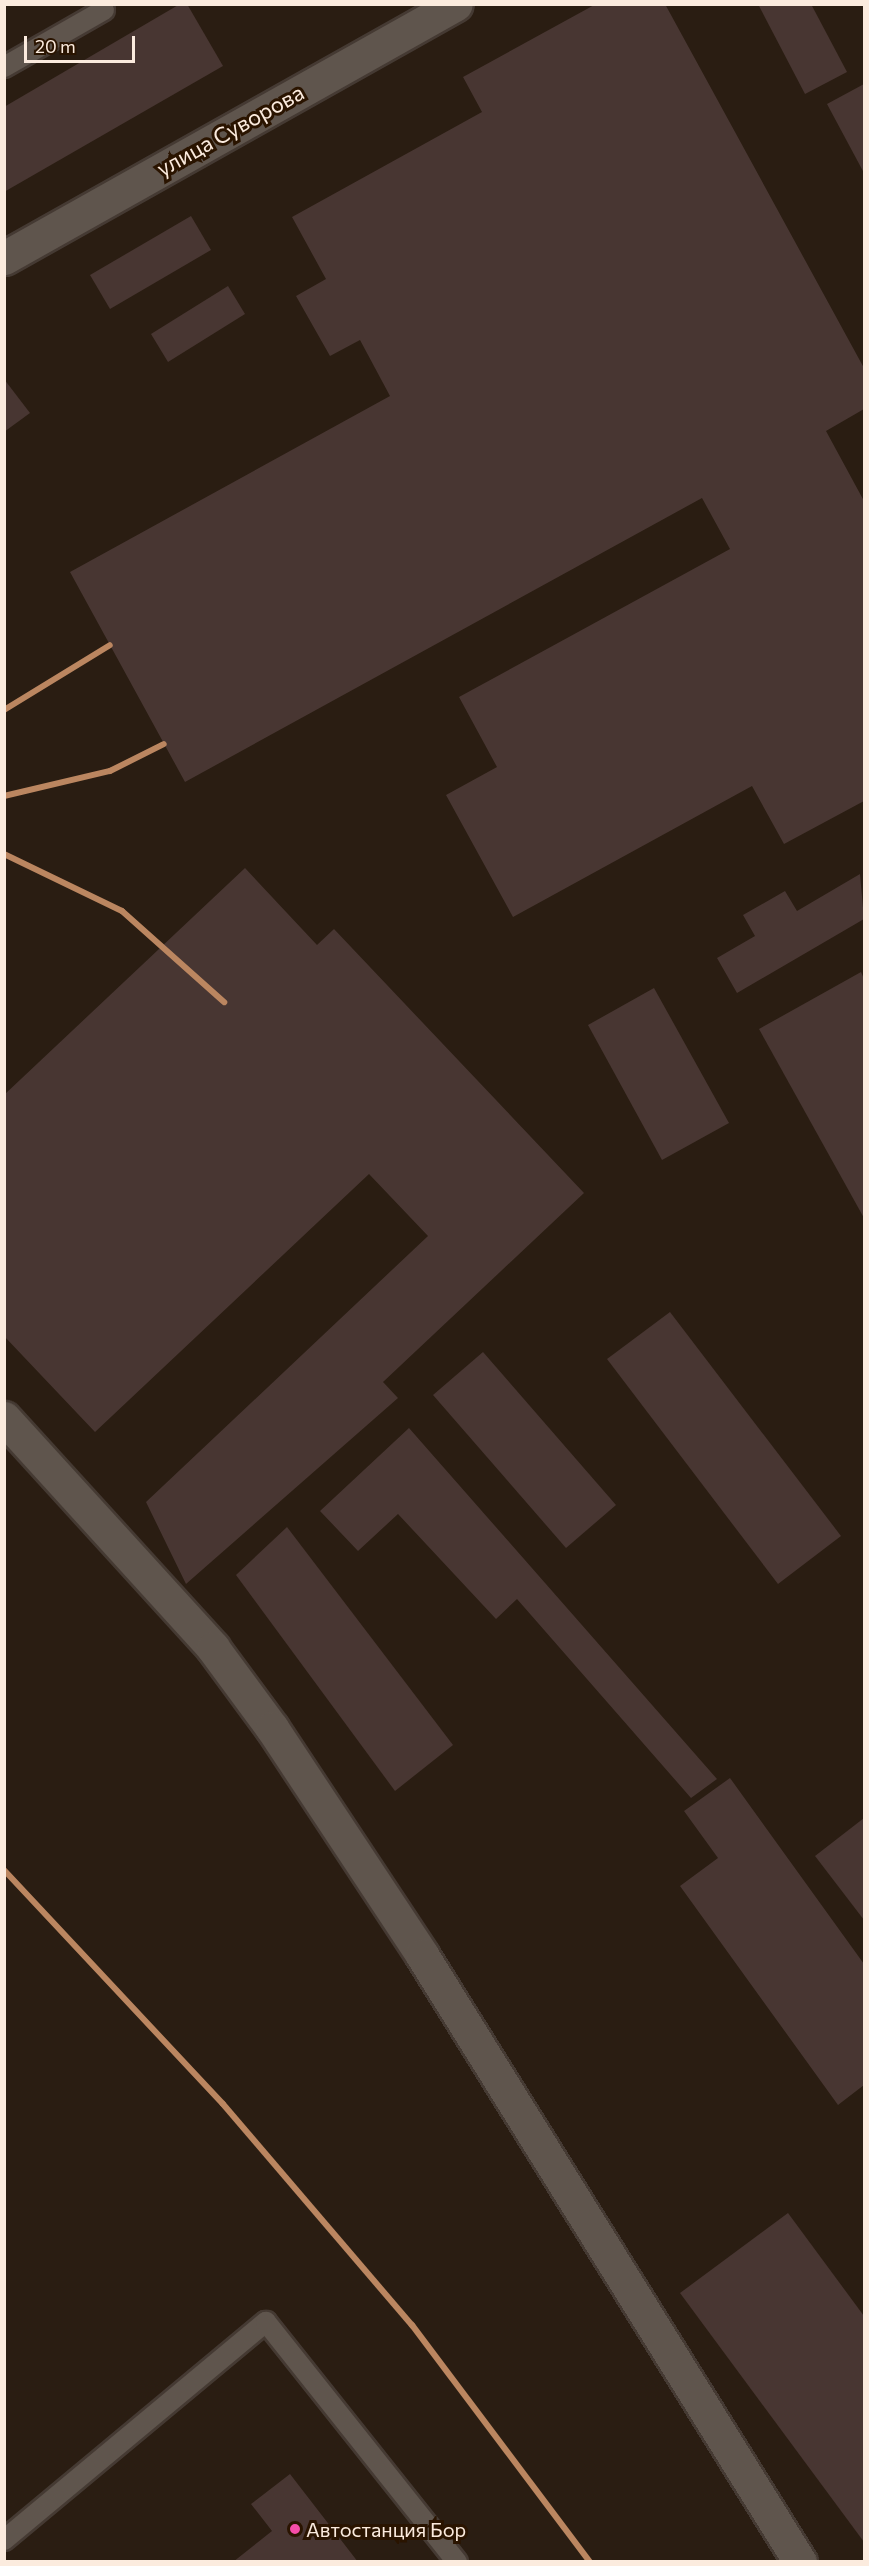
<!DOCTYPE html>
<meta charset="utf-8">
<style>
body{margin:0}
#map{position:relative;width:869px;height:2566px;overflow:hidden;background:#2a1d12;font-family:Commissioner,sans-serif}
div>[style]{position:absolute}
.building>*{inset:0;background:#483632}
.roads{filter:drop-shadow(2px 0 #453a33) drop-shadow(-2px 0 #453a33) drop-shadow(0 2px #453a33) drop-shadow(0 -2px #453a33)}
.service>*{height:20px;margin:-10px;padding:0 10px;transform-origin:10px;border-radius:10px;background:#5f554d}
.minor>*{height:33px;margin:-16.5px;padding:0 16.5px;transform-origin:16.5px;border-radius:16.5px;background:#5f554d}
.rail-1>*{height:6px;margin:-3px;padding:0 3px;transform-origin:3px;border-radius:3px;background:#bb8660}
.dots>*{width:16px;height:16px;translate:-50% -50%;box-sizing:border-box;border:3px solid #2a1400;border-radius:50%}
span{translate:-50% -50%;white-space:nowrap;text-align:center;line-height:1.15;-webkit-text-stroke:6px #2a1400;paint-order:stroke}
.bus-label{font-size:20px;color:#fbebde}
.left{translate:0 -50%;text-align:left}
.street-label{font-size:22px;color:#fbebde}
.frame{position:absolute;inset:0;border:6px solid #fbebde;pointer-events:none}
.scale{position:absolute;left:24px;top:36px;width:111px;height:27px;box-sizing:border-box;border:3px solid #fbebde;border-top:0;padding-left:8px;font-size:18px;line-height:21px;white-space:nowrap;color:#fbebde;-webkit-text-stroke:4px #2a1400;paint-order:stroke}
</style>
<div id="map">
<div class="building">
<div style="clip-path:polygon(180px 4px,187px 4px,223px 66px,4px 192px,4px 107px)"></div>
<div style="clip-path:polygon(596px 4px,665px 4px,864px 368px,864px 409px,826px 431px,864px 501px,864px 801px,784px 844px,752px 786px,513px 917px,446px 795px,497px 767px,459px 697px,730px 549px,702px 498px,185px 782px,70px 572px,390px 396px,360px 340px,330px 356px,296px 296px,326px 279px,292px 217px,482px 112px,463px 77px)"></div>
<div style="clip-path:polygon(758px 4px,811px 4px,847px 72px,805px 94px)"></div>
<div style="clip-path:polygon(864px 84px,864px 173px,827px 104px)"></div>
<div style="clip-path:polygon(191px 216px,211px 250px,110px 309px,90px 275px)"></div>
<div style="clip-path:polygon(228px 286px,245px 314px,168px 362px,151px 334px)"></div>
<div style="clip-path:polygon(4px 379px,30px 413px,4px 432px)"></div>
<div style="clip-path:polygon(245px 868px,317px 945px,334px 929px,584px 1193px,383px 1382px,398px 1398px,186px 1584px,146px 1502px,428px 1236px,369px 1174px,95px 1432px,4px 1336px,4px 1095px)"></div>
<div style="clip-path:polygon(860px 874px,864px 919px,737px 993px,717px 958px,755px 936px,743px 915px,785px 891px,797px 911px)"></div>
<div style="clip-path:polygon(861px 972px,864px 979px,864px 1218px,759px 1029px)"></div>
<div style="clip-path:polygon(654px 988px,729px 1123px,662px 1160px,588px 1025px)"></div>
<div style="clip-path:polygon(670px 1312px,841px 1536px,778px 1584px,607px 1359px)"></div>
<div style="clip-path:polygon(483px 1352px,616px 1505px,566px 1548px,433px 1395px)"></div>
<div style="clip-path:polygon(409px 1428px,717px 1779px,691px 1798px,517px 1599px,496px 1619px,398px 1514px,358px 1551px,320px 1511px)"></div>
<div style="clip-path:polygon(287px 1527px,453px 1745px,395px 1791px,236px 1575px)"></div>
<div style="clip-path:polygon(730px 1778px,864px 1964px,864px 2085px,838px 2105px,680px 1886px,718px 1858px,684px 1811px)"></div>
<div style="clip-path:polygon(864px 1818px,864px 1920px,815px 1856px)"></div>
<div style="clip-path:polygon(788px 2213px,864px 2316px,864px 2542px,680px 2293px)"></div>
<div style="clip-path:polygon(290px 2474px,358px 2562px,233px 2562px,272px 2531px,251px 2504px)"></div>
</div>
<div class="roads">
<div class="service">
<div style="left:4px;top:67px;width:115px;rotate:-29.7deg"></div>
<div style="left:4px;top:2540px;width:341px;rotate:-39.8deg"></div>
<div style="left:266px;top:2322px;width:307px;rotate:51.5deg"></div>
</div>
<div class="minor">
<div style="left:4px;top:258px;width:518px;rotate:-29.33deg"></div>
<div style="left:4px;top:1418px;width:311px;rotate:47.7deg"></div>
<div style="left:213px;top:1648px;width:99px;rotate:53.6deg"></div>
<div style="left:272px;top:1728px;width:272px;rotate:56.5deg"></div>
<div style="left:422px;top:1955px;width:715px;rotate:58.09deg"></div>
</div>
</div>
<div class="rail-1">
<div style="left:4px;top:710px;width:124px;rotate:-31.5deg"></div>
<div style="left:4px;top:796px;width:109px;rotate:-13.3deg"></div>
<div style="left:110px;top:771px;width:60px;rotate:-26.6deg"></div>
<div style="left:4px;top:854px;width:131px;rotate:25.8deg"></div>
<div style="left:122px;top:911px;width:137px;rotate:41.7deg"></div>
<div style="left:4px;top:1870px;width:320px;rotate:46.9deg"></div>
<div style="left:223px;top:2104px;width:291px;rotate:49.5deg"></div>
<div style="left:412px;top:2325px;width:296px;rotate:53.1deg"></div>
</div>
<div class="dots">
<div style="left:295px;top:2529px;background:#f54da8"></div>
</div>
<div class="bus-label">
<span class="left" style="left:306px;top:2529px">Автостанция Бор</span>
</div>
<div class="street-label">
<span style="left:230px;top:130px;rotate:-29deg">улица Суворова</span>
</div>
<div class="frame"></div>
<div class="scale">20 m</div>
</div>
